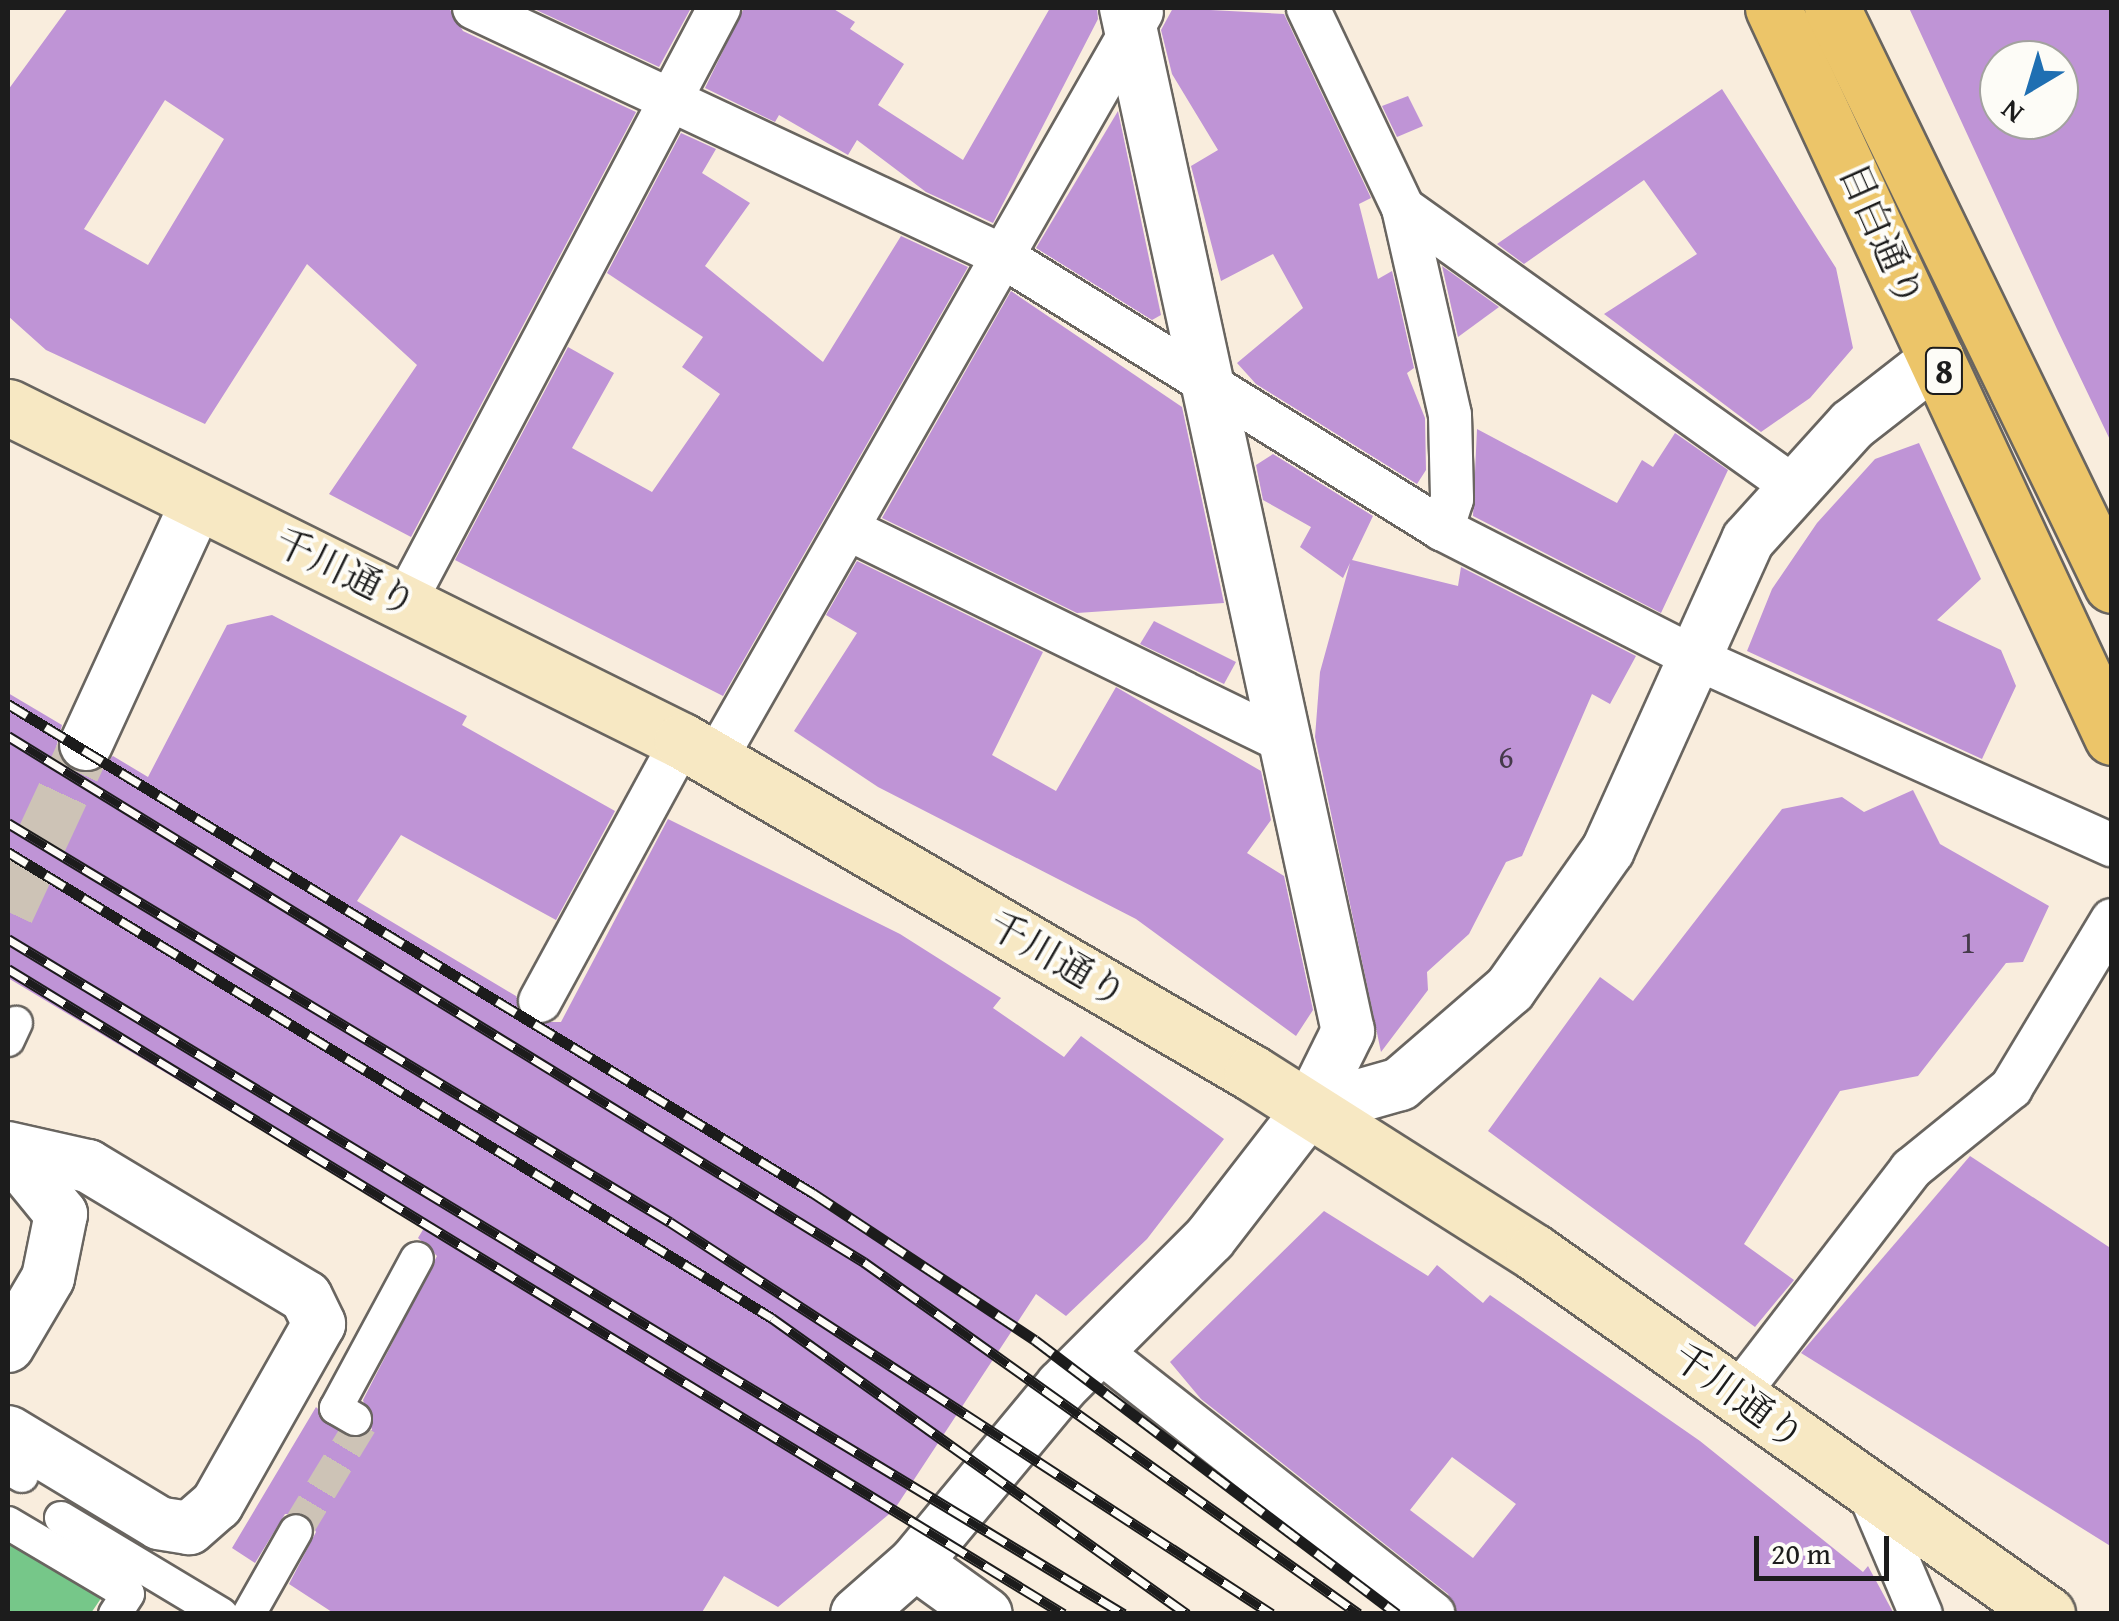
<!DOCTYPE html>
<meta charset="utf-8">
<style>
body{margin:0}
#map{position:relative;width:2119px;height:1621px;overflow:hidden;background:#f9eddd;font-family:"Gentium Book Plus","Noto Serif JP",serif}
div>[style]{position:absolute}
.green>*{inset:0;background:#76c789}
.building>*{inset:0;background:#bf94d6}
.pedestrian-tunnel>*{height:32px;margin-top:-16px;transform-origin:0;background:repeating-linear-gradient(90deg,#cdc3b6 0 32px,transparent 0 48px)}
.tertiary-tunnel>*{height:52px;margin-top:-26px;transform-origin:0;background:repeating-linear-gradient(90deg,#cdc3b6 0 52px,transparent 0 78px)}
.roads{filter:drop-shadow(2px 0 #696560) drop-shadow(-2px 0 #696560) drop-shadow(0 2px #696560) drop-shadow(0 -2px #696560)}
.pedestrian>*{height:32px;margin:-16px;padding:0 16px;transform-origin:16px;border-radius:16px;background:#fff}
.minor>*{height:42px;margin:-21px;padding:0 21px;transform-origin:21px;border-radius:21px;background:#fff}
.tertiary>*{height:52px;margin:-26px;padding:0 26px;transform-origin:26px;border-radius:26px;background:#fff}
.secondary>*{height:55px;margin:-27.5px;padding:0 27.5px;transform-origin:27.5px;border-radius:27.5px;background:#f7e8c3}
.primary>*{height:55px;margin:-27.5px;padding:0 27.5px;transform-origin:27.5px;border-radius:27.5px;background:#ecc569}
.rail>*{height:11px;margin-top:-5.5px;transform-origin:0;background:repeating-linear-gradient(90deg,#fdfcf7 0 22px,#1c1c1c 0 44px);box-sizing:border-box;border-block:2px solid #1c1c1c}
span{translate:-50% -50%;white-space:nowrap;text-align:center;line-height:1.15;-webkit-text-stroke:8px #fdfcf7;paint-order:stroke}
.number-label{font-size:32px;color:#453a4a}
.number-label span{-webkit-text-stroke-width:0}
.shield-label span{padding:2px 8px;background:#fdfcf7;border:2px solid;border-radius:8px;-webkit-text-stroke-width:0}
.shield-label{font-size:35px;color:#1c1c1c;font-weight:700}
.street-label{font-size:38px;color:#1c1c1c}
.frame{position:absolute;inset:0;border:10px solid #1c1c1c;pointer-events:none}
.north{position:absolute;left:1979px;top:40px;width:100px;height:100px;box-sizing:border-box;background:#fdfcf7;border:2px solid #a3a29f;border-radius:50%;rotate:218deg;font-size:28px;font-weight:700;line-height:40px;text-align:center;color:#1c1c1c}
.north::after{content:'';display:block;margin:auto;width:35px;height:45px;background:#1f6fb2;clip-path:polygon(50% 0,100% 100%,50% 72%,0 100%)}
.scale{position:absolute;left:1754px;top:1536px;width:135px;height:45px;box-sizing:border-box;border:5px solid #1c1c1c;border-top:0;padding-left:12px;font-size:30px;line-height:35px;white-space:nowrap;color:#1c1c1c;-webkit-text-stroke:8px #fdfcf7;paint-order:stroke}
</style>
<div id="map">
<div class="green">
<div style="clip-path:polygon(8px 1536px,104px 1594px,91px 1613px,8px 1613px)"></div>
</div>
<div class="building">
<div style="clip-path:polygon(evenodd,68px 8px,449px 8px,463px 31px,636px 112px,411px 537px,329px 494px,417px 365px,307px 264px,205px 424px,46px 350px,8px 316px,8px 90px,68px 8px,165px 100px,224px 139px,148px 265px,84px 229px,165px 100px)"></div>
<div style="clip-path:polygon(532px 8px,691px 8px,659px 67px)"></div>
<div style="clip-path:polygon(744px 8px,832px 8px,855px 22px,850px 29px,904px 64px,878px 105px,963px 160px,1050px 8px,1097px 8px,1098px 19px,993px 223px,926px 192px,857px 140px,848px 155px,779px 115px,775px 122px,705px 88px)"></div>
<div style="clip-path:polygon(1173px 8px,1284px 14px,1371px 198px,1359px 204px,1378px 279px,1392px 271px,1414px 368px,1407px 373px,1425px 418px,1426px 470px,1417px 484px,1256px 384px,1237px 363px,1303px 308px,1273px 254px,1221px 281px,1191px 166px,1218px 150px,1172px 74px,1161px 30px)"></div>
<div style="clip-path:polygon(evenodd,1909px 8px,2112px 8px,2112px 444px,2057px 329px,1909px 8px,1999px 60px,2059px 60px,2059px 120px,1999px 120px,1999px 60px)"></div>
<div style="clip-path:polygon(1722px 89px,1836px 268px,1853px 348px,1810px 398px,1761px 432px,1604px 314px,1697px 254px,1644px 180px,1524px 264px,1497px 244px)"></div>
<div style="clip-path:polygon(1408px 96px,1423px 126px,1397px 137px,1382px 106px)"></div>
<div style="clip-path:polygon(1118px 111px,1161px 315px,1152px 320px,1036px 248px)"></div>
<div style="clip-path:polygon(681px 133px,716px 149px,702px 173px,750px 203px,705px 266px,823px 362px,901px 236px,968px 267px,723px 696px,455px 560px,568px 347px,614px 373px,572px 448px,652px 492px,720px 394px,682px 367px,703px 337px,607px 273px)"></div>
<div style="clip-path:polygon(1442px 266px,1499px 307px,1458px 337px)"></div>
<div style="clip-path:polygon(1011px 291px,1182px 407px,1224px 603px,1077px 613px,882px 518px)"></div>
<div style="clip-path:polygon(1477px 429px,1617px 503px,1642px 460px,1653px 467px,1675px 433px,1728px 470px,1661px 613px,1473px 516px)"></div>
<div style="clip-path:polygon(1919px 443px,1981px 579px,1937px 620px,2001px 650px,2016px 686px,1982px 759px,1747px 651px,1772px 589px,1817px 523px,1875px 459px)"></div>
<div style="clip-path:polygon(1273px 454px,1373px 516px,1352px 560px,1458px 586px,1461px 567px,1636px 656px,1610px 704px,1592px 694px,1522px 856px,1506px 862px,1469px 934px,1427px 972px,1428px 990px,1381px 1052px,1315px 737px,1320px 672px,1350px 563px,1343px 578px,1300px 547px,1311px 527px,1263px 500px,1256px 465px)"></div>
<div style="clip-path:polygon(857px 561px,1043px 652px,992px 755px,1056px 791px,1116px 687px,1261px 771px,1271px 820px,1247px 853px,1284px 876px,1313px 1010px,1296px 1036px,1136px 919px,878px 787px,794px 731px,857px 633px,826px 615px)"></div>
<div style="clip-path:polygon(272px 615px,467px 716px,462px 725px,615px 811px,556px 920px,401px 835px,357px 901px,516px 996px,527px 1022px,561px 1022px,668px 819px,900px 934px,1001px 998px,993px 1008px,1064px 1057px,1081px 1036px,1224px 1139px,1147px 1239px,1066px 1316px,1036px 1294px,894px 1510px,778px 1607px,724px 1576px,701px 1614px,335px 1614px,289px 1584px,316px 1532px,307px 1514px,285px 1514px,255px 1563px,232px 1548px,316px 1407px,346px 1437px,372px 1430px,363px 1400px,437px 1256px,418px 1238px,424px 1228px,8px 978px,8px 693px,62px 725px,56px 748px,73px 771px,90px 774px,113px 756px,148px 777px,227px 625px)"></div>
<div style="clip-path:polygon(1154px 621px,1236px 662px,1224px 684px,1140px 644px)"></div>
<div style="clip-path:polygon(1913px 790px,1940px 844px,2049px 906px,2023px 962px,2006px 963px,1918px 1076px,1840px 1091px,1744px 1244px,1794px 1280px,1755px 1327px,1488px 1131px,1600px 977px,1633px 1001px,1782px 809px,1842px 797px,1864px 812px)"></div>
<div style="clip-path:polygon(1970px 1156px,2112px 1249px,2112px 1547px,1801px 1353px)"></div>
<div style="clip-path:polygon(evenodd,1324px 1211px,1428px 1276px,1437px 1265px,1483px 1303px,1490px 1295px,1700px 1441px,1863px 1572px,1868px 1566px,1894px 1614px,1457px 1614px,1448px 1594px,1201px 1399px,1170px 1362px,1324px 1211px,1452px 1457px,1516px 1504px,1473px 1558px,1410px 1510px,1452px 1457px)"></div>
</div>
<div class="pedestrian-tunnel">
<div style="left:296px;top:1531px;width:125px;rotate:-58.7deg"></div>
<div style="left:361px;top:1424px;width:8px;rotate:-140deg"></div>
</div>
<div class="tertiary-tunnel">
<div style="left:8px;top:912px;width:185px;rotate:-65.1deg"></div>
</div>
<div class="roads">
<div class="pedestrian">
<div style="left:8px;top:1040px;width:19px;rotate:-65deg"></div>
<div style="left:355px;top:1419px;width:22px;rotate:-150deg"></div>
<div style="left:336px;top:1408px;width:170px;rotate:-61.6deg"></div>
<div style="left:8px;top:1468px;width:16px;rotate:30deg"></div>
<div style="left:61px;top:1518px;width:187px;rotate:31deg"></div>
<div style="left:8px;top:1523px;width:139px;rotate:30.6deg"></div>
<div style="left:128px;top:1594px;width:24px;rotate:123deg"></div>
<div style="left:249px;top:1614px;width:95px;rotate:-60.5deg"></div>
</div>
<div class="minor">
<div style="left:474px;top:8px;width:578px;rotate:25.1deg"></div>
<div style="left:997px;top:253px;width:524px;rotate:31.81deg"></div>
<div style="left:1442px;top:529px;width:282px;rotate:27deg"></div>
<div style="left:1693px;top:657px;width:459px;rotate:24.2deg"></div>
<div style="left:1308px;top:8px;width:221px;rotate:64.6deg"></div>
<div style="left:1403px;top:208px;width:212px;rotate:77.2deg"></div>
<div style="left:1450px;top:415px;width:84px;rotate:88.6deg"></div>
<div style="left:1452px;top:499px;width:32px;rotate:108deg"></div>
<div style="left:1403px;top:208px;width:478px;rotate:35.5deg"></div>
<div style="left:848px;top:529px;width:488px;rotate:26deg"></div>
<div style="left:406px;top:600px;width:670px;rotate:-62.13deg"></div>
<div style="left:715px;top:760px;width:861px;rotate:-60.28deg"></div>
<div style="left:540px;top:1001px;width:296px;rotate:-61.4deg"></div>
<div style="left:1098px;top:1350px;width:427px;rotate:38.2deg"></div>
<div style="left:1738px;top:1394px;width:284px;rotate:-52.4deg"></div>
<div style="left:1911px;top:1169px;width:129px;rotate:-39deg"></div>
<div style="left:2011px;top:1088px;width:196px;rotate:-59deg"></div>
<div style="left:1868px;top:1490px;width:135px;rotate:66.9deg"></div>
</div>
<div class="tertiary">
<div style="left:1126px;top:8px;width:1047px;rotate:77.76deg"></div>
<div style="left:1348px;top:1031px;width:88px;rotate:116.3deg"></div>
<div style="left:86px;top:744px;width:268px;rotate:-65.3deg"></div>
<div style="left:8px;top:1148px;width:82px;rotate:12.7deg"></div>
<div style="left:88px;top:1166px;width:254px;rotate:31deg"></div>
<div style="left:306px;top:1297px;width:30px;rotate:64deg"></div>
<div style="left:319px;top:1324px;width:207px;rotate:119.5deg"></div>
<div style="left:217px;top:1504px;width:37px;rotate:139deg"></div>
<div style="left:189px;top:1528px;width:30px;rotate:-171deg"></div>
<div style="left:159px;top:1523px;width:176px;rotate:-148.9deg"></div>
<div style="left:8px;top:1149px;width:84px;rotate:50.8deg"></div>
<div style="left:61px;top:1214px;width:65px;rotate:101.5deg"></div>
<div style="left:48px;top:1278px;width:79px;rotate:120.5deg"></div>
<div style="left:915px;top:1563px;width:87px;rotate:35.7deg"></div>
<div style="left:857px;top:1614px;width:77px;rotate:-41.3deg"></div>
<div style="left:915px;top:1563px;width:230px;rotate:-50.3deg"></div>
<div style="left:1062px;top:1386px;width:209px;rotate:-45deg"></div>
<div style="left:1210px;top:1238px;width:162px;rotate:-52.3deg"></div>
<div style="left:1309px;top:1110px;width:95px;rotate:-15.9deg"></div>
<div style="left:1400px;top:1084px;width:145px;rotate:-40.8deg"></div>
<div style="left:1510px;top:989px;width:170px;rotate:-54.8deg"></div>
<div style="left:1608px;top:850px;width:340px;rotate:-65.7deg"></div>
<div style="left:1748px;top:540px;width:155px;rotate:-47.9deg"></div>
<div style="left:1852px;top:425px;width:109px;rotate:-37.9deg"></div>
</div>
<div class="secondary">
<div style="left:8px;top:407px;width:752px;rotate:26.36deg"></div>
<div style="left:682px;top:741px;width:660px;rotate:30.22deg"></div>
<div style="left:1252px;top:1073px;width:334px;rotate:32.4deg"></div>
<div style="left:1534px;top:1252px;width:628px;rotate:35.21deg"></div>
</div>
<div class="primary">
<div style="left:1773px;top:8px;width:804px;rotate:65.06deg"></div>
<div style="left:1832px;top:8px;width:641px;rotate:64.11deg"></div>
</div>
</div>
<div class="rail">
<div style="left:8px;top:704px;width:942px;rotate:31.28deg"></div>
<div style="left:813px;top:1193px;width:266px;rotate:33.5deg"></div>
<div style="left:1035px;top:1340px;width:454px;rotate:37.1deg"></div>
<div style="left:8px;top:736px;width:1005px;rotate:31.57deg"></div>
<div style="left:864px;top:1262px;width:607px;rotate:35.42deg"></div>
<div style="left:8px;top:823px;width:773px;rotate:31.08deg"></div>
<div style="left:670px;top:1222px;width:718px;rotate:33.07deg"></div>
<div style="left:8px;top:852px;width:895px;rotate:31.38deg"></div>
<div style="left:772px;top:1318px;width:510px;rotate:35.5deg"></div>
<div style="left:8px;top:939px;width:1304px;rotate:31.17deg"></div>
<div style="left:8px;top:969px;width:1237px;rotate:31.42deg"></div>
</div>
<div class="number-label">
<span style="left:1506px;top:757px">6</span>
<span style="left:1968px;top:942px">1</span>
</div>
<div class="shield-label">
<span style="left:1944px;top:371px">8</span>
</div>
<div class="street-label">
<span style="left:1882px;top:235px;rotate:66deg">目白通り</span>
<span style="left:346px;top:572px;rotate:26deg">千川通り</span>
<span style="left:1058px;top:959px;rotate:30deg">千川通り</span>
<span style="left:1739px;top:1396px;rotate:36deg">千川通り</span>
</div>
<div class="frame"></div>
<div class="north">N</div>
<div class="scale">20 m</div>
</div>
